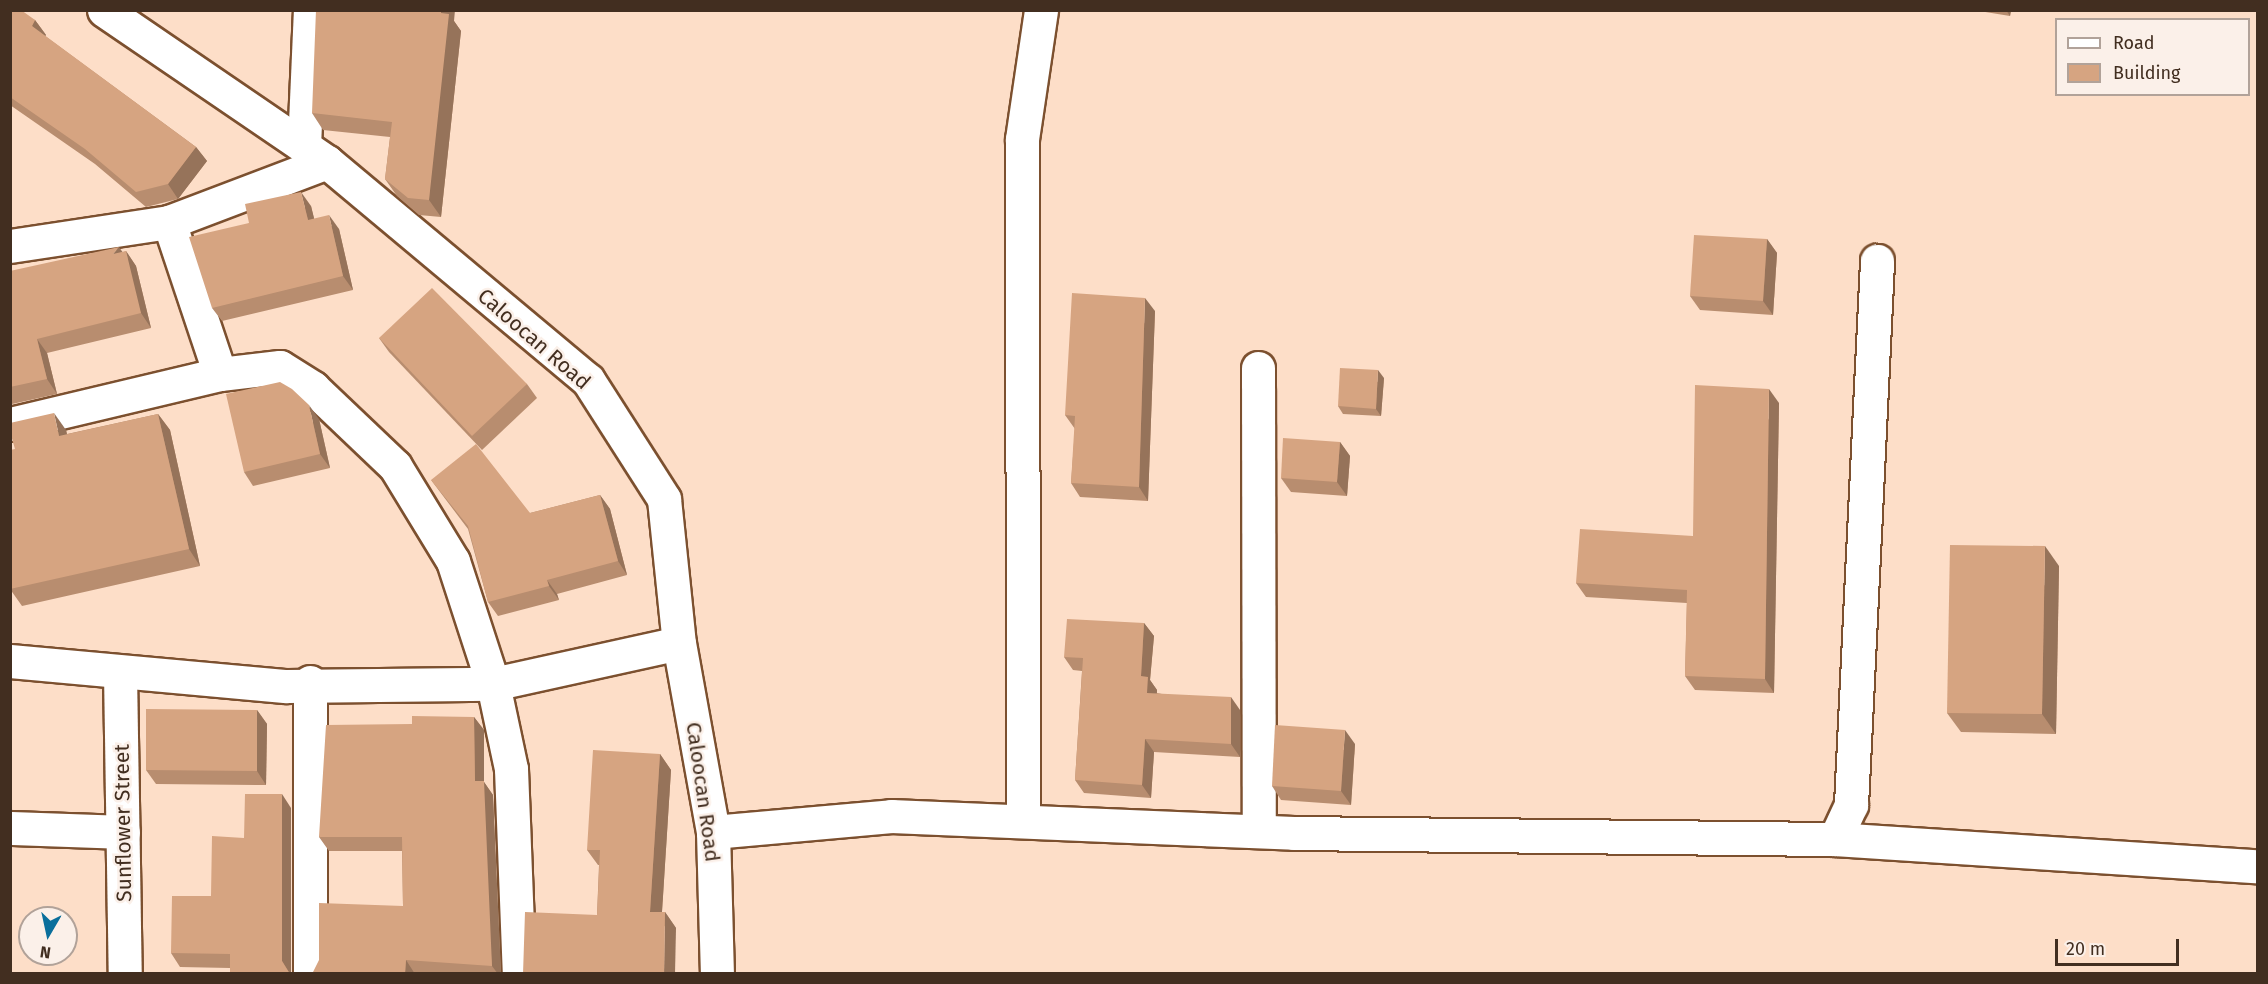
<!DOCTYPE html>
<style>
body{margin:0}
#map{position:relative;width:2268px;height:984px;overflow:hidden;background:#fddec8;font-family:"Fira Sans",sans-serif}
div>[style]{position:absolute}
.roads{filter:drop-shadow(2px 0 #7c502f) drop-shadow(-2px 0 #7c502f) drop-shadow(0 2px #7c502f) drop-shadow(0 -2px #7c502f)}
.street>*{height:33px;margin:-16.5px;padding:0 16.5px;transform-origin:16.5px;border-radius:16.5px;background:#fff}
.secondary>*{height:33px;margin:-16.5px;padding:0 16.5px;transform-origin:16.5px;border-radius:16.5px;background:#fff}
.wall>*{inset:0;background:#b88d6f}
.shaded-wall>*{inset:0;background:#96735a}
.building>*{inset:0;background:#d6a481}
span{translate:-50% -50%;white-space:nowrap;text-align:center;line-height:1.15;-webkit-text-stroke:5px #fbf0e9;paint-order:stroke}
.street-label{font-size:21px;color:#422e20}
.frame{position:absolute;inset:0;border:12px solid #422e20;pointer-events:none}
.legend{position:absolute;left:2055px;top:18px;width:195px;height:78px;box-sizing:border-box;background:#fbf0e9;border:2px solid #b1a299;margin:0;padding:8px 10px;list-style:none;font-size:18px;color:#422e20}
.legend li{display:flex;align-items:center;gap:12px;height:30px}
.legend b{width:30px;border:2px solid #b1a299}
.north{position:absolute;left:18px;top:906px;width:60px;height:60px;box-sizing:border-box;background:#fbf0e9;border:2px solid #b1a299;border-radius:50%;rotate:189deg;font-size:16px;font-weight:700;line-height:24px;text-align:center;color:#422e20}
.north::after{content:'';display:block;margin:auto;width:21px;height:27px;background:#0a6f9c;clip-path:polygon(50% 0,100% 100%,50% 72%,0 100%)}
.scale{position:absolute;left:2055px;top:939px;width:124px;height:27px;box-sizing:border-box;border:3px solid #422e20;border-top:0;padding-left:8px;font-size:18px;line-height:21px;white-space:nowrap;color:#422e20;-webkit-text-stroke:4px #fbf0e9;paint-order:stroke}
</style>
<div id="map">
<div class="roads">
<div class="street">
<div style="left:304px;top:146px;width:136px;rotate:-87.5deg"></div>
<div style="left:169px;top:222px;width:160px;rotate:71.5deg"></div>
<div style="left:10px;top:246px;width:161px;rotate:-8.6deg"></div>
<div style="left:169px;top:222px;width:169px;rotate:-20.8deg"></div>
<div style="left:1258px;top:368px;width:463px;rotate:89.9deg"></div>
<div style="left:10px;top:424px;width:216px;rotate:-13.4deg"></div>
<div style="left:220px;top:374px;width:60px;rotate:-6.7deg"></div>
<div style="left:280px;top:367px;width:39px;rotate:32deg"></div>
<div style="left:313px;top:388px;width:113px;rotate:43.6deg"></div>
<div style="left:395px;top:466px;width:111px;rotate:58.6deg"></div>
<div style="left:453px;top:561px;width:129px;rotate:72deg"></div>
<div style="left:493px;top:684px;width:87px;rotate:78deg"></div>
<div style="left:511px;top:769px;width:205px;rotate:87.8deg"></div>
<div style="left:10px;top:661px;width:278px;rotate:5.2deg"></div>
<div style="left:287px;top:686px;width:206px;rotate:-0.6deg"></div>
<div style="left:493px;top:684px;width:190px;rotate:-12.4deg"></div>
<div style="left:120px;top:672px;width:302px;rotate:89.1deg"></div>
<div style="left:310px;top:682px;width:292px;rotate:90deg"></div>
<div style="left:1023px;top:821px;width:682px;rotate:-90.08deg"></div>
<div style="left:1022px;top:139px;width:130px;rotate:-81.6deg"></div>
<div style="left:10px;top:828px;width:113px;rotate:2deg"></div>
<div style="left:713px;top:832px;width:179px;rotate:-5.1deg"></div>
<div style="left:891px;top:816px;width:403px;rotate:2.4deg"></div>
<div style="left:1294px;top:833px;width:541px;rotate:0.64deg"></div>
<div style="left:1835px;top:839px;width:38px;rotate:-65deg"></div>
<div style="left:1851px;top:805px;width:545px;rotate:-87.26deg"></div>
<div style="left:1835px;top:839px;width:424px;rotate:3.7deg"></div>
</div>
<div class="secondary">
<div style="left:104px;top:10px;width:270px;rotate:34.3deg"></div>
<div style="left:327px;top:162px;width:340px;rotate:39.9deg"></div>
<div style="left:588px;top:380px;width:141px;rotate:57.4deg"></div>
<div style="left:664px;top:499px;width:145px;rotate:84.1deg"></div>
<div style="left:679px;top:643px;width:192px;rotate:79.8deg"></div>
<div style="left:713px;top:832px;width:142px;rotate:88.4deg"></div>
</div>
</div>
<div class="wall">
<div style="clip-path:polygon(10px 10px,35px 20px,46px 35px,45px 36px,196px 147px,207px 161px,178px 199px,146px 207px,95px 164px,10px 105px)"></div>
<div style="clip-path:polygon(1973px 10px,2011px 10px,2010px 16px)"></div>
<div style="clip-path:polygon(454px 21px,461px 31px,441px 217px,419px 215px,397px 196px,385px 179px,390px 137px,323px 130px,312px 113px)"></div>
<div style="clip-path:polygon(311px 206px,314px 219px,339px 229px,353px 290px,222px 321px,212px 308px,249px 223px)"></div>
<div style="clip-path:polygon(1767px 239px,1777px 253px,1773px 315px,1700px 310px,1690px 296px)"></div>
<div style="clip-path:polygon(126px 251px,136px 266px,151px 328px,47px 353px,57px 394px,12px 404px,10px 403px,10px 306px)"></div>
<div style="clip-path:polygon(1155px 311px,1148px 501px,1080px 497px,1071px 483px,1075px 429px,1065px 415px)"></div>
<div style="clip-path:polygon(379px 338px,527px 384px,537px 398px,482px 450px,389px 352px)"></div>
<div style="clip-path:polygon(1384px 378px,1381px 416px,1343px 414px,1338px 406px)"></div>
<div style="clip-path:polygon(1779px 403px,1774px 693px,1695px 690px,1685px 676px,1687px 603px,1586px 597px,1576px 583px,1693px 536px)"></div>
<div style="clip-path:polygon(158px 414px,170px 430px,200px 566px,22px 606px,10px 589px,15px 449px,66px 430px,67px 434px)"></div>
<div style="clip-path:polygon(319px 419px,330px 468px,253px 486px,244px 472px)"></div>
<div style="clip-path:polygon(1340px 442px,1350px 456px,1347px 496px,1291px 492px,1281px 478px)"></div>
<div style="clip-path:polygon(431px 480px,530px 513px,600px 495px,610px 509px,627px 575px,557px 594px,559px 600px,498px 616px,488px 602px,468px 529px)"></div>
<div style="clip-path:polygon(2059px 566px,2056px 734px,1961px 732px,1947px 713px)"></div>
<div style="clip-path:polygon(1144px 623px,1154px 636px,1150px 680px,1157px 690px,1157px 693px,1240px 710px,1240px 757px,1154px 752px,1151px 798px,1084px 793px,1075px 780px,1082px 671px,1073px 670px,1064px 657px)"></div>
<div style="clip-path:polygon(257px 710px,267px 724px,266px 785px,156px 784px,146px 770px)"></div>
<div style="clip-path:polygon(474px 717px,484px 730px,484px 782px,493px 795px,501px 974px,312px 974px,403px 906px,402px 851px,329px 851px,319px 837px,412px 724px)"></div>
<div style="clip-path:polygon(1355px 744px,1351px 805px,1281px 800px,1272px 786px)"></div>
<div style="clip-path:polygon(660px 754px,671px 770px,662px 912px,665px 912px,676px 928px,597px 915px,599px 865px,598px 865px,587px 850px)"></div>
<div style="clip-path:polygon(291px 808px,291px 974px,230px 974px,230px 968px,180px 967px,171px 953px,211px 896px,244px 838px)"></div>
</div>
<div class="shaded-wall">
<div style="clip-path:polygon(441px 10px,455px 10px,454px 21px,461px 31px,441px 217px,429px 200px)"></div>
<div style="clip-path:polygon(2006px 10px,2011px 10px,2010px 16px)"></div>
<div style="clip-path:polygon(35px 20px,46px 35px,42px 40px,32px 26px)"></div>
<div style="clip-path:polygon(196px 147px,207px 161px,178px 199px,168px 184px)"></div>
<div style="clip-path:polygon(301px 192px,311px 206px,318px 234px,308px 220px)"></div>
<div style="clip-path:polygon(329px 215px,339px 229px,353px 290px,343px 276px)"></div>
<div style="clip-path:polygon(1767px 239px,1777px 253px,1773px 315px,1763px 301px)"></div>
<div style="clip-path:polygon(119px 247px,128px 260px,126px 251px,136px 266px,151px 328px,141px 313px,113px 254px)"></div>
<div style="clip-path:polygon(1145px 298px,1155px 311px,1148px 501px,1139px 487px)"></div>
<div style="clip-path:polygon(37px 339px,47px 353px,57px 394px,47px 379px)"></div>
<div style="clip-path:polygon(1378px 370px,1384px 378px,1381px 416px,1376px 409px)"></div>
<div style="clip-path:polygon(1769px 389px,1779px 403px,1774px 693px,1765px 679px)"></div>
<div style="clip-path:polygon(309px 405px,319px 419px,330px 468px,320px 454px)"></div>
<div style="clip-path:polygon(54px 413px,66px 430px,71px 453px,59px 436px)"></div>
<div style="clip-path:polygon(158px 414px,170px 430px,200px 566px,189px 549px)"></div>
<div style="clip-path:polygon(1340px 442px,1350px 456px,1347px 496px,1337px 482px)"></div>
<div style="clip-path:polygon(600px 495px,610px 509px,627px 575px,618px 561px)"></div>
<div style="clip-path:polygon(2045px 546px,2059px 566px,2056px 734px,2042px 714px)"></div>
<div style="clip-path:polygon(547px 580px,557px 594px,559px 600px,549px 586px)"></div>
<div style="clip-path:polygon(1144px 623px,1154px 636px,1150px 680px,1157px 690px,1156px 706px,1147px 693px,1141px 676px)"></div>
<div style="clip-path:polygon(1231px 697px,1240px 710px,1240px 757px,1231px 744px)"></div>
<div style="clip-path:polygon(257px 710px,267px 724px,266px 785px,257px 771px)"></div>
<div style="clip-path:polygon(474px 717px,484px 730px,484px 782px,493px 795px,501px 974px,498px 974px,492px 966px,475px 781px)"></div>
<div style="clip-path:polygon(1345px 730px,1355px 744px,1351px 805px,1341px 791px)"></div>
<div style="clip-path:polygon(1145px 739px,1154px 752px,1151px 798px,1142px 785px)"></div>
<div style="clip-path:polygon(660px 754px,671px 770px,661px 927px,650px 912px)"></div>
<div style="clip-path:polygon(282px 794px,291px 808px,291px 974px,290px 974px,282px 961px)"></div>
<div style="clip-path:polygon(665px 912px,676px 928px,675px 974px,664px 974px)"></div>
<div style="clip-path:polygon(406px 960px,415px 974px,405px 974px)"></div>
</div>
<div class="building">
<div style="clip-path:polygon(10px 10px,21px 10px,35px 20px,32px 26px,196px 147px,168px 184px,136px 192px,85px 149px,10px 97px)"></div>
<div style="clip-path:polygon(316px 10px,441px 10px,441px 13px,449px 14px,429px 200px,408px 198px,385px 179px,392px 122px,312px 113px)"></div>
<div style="clip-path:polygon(301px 192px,308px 220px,329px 215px,343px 276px,212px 308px,189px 237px,249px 223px,245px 204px)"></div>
<div style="clip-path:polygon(1694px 235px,1767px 239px,1763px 301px,1690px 296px)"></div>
<div style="clip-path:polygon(119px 247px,113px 254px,126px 251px,141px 313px,37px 339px,47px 379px,10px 387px,10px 306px,12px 305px,10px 301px,10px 271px)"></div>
<div style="clip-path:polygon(432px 288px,527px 384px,472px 436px,379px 338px)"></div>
<div style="clip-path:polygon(1072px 293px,1145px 298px,1139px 487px,1071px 483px,1075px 416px,1065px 415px)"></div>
<div style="clip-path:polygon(1340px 368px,1378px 370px,1376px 409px,1338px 406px)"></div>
<div style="clip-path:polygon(280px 382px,292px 389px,309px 405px,320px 454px,244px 472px,226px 394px)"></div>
<div style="clip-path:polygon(1695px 385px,1769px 389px,1765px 679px,1685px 676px,1687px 590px,1576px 583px,1580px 529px,1693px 536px)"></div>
<div style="clip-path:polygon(54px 413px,59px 436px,158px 414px,189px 549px,10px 589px,10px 450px,15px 449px,10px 432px,10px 423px)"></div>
<div style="clip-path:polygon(1283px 438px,1340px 442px,1337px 482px,1281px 478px)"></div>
<div style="clip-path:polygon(476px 444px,530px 513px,600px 495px,618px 561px,547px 580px,549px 586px,488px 602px,468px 526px,431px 480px)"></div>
<div style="clip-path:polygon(1950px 545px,2045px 546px,2042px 714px,1947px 713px)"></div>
<div style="clip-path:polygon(1067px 619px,1144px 623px,1141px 676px,1148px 677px,1147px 693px,1231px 697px,1231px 744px,1145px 739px,1142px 785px,1075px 780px,1083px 658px,1064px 657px)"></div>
<div style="clip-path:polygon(146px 709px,257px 710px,257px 771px,146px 770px)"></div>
<div style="clip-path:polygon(412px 716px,474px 717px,475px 781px,484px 781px,492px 966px,406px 960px,405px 974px,312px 974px,319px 960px,319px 903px,403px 906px,402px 837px,319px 837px,326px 725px,412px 724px)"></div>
<div style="clip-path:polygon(1275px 725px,1345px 730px,1341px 791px,1272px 786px)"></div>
<div style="clip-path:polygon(593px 750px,660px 754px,650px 912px,665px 912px,664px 974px,523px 974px,525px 912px,597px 915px,600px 850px,587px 850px)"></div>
<div style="clip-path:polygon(245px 794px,282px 794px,282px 961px,290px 974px,230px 974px,230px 954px,171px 953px,172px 896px,211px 896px,212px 836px,244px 838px)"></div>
</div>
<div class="street-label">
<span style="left:534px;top:339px;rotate:41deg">Caloocan Road</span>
<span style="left:703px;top:792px;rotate:82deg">Caloocan Road</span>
<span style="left:123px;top:823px;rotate:-91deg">Sunflower Street</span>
</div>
<div class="frame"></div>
<ul class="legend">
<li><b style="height:8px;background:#fff"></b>Road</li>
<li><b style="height:16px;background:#d6a481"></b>Building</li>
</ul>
<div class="north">N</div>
<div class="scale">20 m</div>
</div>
